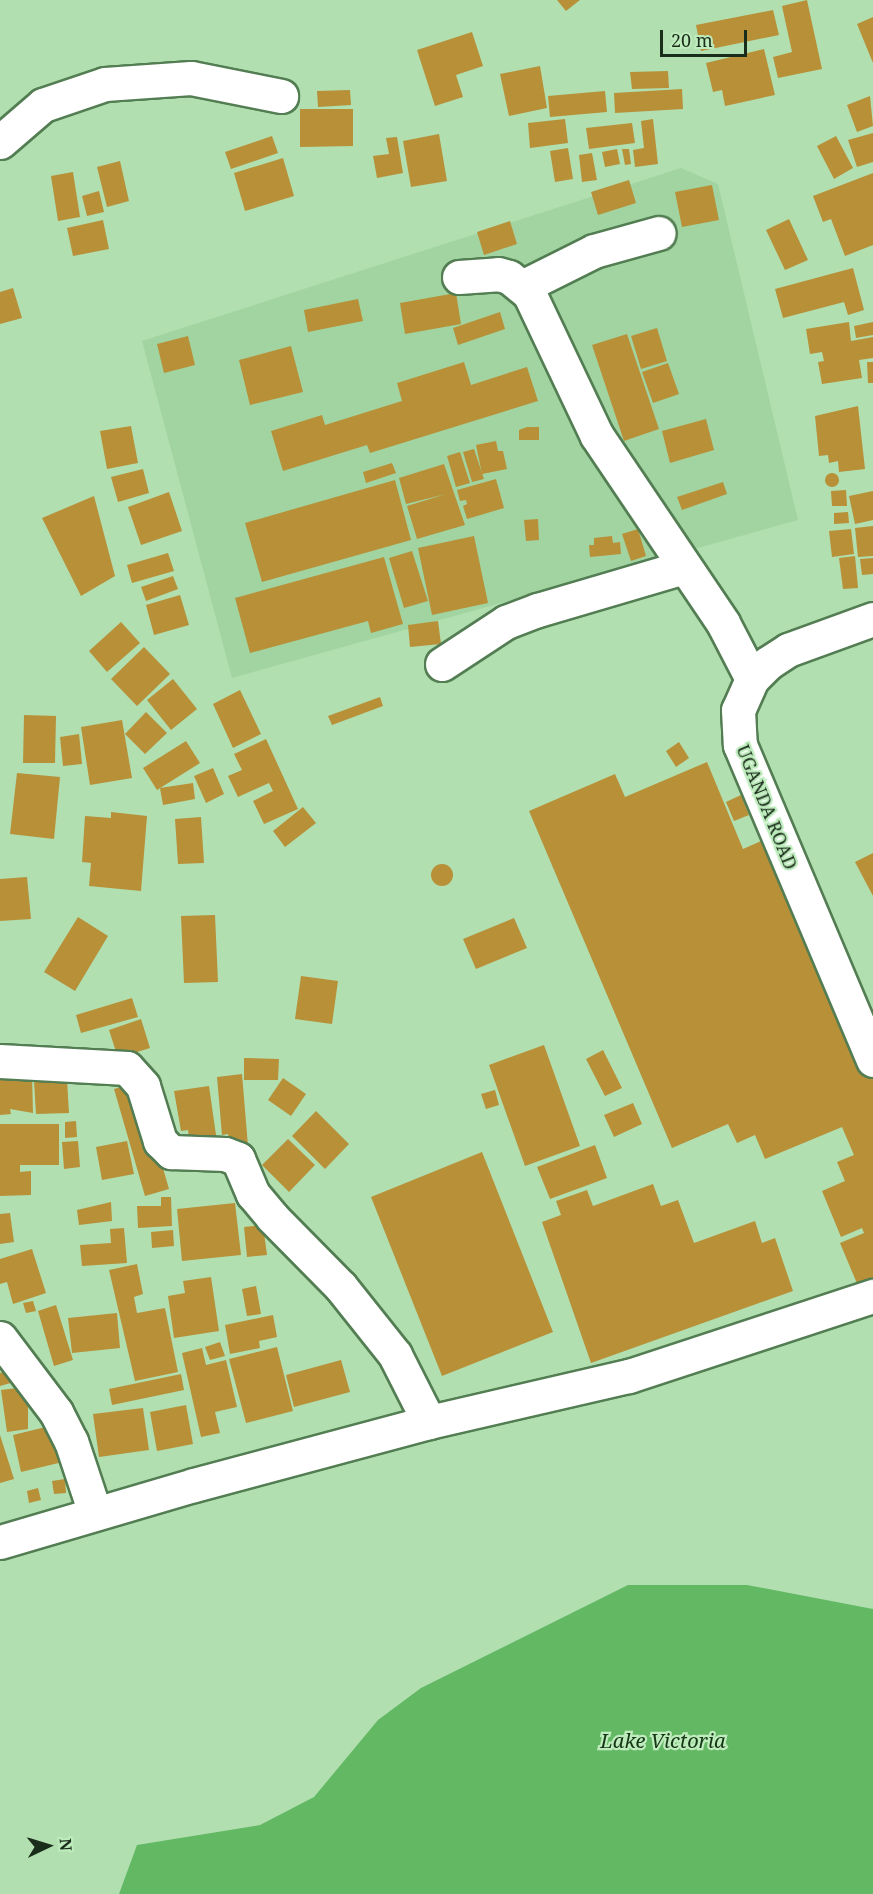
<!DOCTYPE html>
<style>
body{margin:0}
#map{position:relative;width:873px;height:1894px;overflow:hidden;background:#b1dfb0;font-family:"Noto Serif",serif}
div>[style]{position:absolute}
.built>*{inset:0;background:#a1d4a0}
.water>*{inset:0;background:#63b864}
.building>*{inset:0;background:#b89038}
.round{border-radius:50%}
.roads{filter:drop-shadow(2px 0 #537d52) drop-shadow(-2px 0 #537d52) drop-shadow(0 2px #537d52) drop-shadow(0 -2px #537d52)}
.minor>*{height:33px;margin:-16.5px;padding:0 16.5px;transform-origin:16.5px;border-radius:16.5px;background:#fff}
span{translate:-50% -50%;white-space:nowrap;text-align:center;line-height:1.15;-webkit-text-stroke:4.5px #beecbd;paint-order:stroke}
.street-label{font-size:18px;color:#1a2c1a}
.water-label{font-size:20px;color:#153716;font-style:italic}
.north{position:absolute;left:18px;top:1816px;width:60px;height:60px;-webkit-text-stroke:4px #beecbd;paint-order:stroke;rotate:86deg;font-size:16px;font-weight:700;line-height:24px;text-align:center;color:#1a2c1a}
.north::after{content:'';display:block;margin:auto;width:21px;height:27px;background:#1a2c1a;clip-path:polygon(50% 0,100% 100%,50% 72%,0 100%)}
.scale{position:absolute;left:660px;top:30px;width:87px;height:27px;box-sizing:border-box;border:3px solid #1a2c1a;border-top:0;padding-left:8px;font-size:18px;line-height:21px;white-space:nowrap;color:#1a2c1a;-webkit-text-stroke:4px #beecbd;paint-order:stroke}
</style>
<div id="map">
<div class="built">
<div style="clip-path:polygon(681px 168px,718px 184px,798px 520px,232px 678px,142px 341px)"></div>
</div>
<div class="water">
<div style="clip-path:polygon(628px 1585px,747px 1585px,873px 1609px,873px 1894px,119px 1894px,137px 1845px,260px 1825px,314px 1797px,378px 1720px,421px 1688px)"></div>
</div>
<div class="building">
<div style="clip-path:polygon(557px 0,580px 0,566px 11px)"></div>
<div style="clip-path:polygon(807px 0,822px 69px,778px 78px,773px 57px,792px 52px,782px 6px)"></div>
<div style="clip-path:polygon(773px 10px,779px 35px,701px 51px,696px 25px)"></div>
<div style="clip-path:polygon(873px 17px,873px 63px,857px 24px)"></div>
<div style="clip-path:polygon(472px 32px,483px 66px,456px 75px,463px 97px,435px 106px,417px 50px)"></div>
<div style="clip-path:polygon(764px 49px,775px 95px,725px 106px,722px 90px,713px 92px,706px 63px)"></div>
<div style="clip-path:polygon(540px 66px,547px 108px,509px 116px,500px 74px)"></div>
<div style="clip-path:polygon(668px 71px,669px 88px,632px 89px,630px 72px)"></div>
<div style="clip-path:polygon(682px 89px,683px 109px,615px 113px,614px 93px)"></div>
<div style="clip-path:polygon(350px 90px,351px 105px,318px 107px,317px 91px)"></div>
<div style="clip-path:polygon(605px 91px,607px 112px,550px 117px,548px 96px)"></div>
<div style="clip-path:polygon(870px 96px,873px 126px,857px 132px,847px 105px)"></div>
<div style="clip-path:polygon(300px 109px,353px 109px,353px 146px,300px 147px)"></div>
<div style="clip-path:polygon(565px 119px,568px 143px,530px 148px,528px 123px)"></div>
<div style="clip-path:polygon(653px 119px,658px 164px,635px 167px,633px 150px,644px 148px,641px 121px)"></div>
<div style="clip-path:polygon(632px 123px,635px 143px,589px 149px,586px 128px)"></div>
<div style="clip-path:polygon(873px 133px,873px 162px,857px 167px,848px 140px)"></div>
<div style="clip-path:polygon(439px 134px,447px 181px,411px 187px,403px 141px)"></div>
<div style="clip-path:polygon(272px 136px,278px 153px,231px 169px,225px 152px)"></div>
<div style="clip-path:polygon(836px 136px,853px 168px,834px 179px,817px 146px)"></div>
<div style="clip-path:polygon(397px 137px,403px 173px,377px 178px,373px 156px,389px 154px,386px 138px)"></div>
<div style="clip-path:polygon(568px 148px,573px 179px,555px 182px,550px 151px)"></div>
<div style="clip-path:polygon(617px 149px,620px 164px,605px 167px,602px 152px)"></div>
<div style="clip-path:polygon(622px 149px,629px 149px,631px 164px,625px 165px)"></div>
<div style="clip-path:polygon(592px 153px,597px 180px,582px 182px,579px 155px)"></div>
<div style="clip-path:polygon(283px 158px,294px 196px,245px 211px,234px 173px)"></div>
<div style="clip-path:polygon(120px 161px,129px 201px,107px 207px,97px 167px)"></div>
<div style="clip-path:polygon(73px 172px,80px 217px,58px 221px,51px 176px)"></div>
<div style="clip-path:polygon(873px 173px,873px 245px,845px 256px,831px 219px,823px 222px,813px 196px)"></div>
<div style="clip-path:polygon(629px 180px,636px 203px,598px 215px,591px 192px)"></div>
<div style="clip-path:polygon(712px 185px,719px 220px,682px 227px,675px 192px)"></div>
<div style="clip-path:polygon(99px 191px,104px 212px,87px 216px,82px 196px)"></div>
<div style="clip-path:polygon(789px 219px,808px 260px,785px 270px,766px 230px)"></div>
<div style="clip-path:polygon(103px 220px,109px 249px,73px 256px,67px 228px)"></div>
<div style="clip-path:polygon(510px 221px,517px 244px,484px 255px,477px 232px)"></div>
<div style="clip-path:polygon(853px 268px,864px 310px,848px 315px,844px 302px,783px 318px,775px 289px)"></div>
<div style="clip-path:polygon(13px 288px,22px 318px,0 324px,0 292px)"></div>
<div style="clip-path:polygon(456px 293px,461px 324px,405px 334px,400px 303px)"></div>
<div style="clip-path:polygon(358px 299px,363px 321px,308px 332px,304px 310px)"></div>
<div style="clip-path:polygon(500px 312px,505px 329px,458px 345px,453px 328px)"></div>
<div style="clip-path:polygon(849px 322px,851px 341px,873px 337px,873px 358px,859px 360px,862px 378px,822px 384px,818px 362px,824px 361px,822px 352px,810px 354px,806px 329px)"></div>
<div style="clip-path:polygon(873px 322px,873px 335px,856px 338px,854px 326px)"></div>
<div style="clip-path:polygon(657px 328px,667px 361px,641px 369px,631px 336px)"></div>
<div style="clip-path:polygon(627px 334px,659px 429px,624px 441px,592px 345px)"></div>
<div style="clip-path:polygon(188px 336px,195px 365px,164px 373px,157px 344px)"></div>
<div style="clip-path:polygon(291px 346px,303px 392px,250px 405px,239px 360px)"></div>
<div style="clip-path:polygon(464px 362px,471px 385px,527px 367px,538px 401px,370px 453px,367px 445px,283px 471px,271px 431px,322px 415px,325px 425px,402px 401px,397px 383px)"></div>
<div style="clip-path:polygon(867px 362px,873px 362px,873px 383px,868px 383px)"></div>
<div style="clip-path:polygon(668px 363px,679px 394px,653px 403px,642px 372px)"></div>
<div style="clip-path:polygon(858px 406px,865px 469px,839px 472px,838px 461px,829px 463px,828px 455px,819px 456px,815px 416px)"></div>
<div style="clip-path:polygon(706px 419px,714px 450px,670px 463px,662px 431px)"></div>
<div style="clip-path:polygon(131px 426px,138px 463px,107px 469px,100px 431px)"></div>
<div style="clip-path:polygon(527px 427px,539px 427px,539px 440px,519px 440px,519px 430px)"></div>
<div style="clip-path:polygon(496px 441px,498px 451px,503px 451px,507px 469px,482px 474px,476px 445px)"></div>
<div style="clip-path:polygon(474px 449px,484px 479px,472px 482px,463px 452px)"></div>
<div style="clip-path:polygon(460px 452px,470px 483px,456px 487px,447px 456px)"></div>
<div style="clip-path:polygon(392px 463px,396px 473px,366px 483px,363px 472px)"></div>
<div style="clip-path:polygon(444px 464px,465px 525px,417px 539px,407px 506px,446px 494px,406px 504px,399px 478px)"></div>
<div style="clip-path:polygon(143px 469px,149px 493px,118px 502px,111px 477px)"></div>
<div class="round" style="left:825px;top:473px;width:14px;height:14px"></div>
<div style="clip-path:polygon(496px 479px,504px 508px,467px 519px,463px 506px,467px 504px,466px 500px,460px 501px,457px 490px)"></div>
<div style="clip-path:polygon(395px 480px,411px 540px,262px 582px,245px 523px)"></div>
<div style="clip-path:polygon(723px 482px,727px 494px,682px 510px,677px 497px)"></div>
<div style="clip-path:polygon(846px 490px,847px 506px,832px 506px,831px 491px)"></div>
<div style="clip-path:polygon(873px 491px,873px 520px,855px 524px,849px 496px)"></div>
<div style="clip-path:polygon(169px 492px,182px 531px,141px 545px,128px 507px)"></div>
<div style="clip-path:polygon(94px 496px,115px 576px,81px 596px,42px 518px)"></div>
<div style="clip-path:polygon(848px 512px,849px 523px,834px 524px,834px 513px)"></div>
<div style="clip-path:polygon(538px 519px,539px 540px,526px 541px,524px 520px)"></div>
<div style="clip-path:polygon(873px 526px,873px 556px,858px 557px,855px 528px)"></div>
<div style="clip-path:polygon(638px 529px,646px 556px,631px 561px,622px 534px)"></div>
<div style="clip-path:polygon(851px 529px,854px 554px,832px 557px,829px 531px)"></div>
<div style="clip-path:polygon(474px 536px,488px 603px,432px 615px,418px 548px)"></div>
<div style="clip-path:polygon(612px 536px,613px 543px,620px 542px,621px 554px,590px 557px,589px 545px,594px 545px,594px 538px)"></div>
<div style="clip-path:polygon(412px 551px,428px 601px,404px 608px,389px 558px)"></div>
<div style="clip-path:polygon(168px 553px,174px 571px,132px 583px,127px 565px)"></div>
<div style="clip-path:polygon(855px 556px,858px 588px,843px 589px,839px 558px)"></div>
<div style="clip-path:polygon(384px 557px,403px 624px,371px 633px,368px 621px,250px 653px,235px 598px)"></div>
<div style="clip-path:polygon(873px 558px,873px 574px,862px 575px,860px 559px)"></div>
<div style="clip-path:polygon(173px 576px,178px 589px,146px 601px,141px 587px)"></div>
<div style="clip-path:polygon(180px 595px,189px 625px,154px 635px,146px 605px)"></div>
<div style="clip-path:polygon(438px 621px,441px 644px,410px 647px,408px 625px)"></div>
<div style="clip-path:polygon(121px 622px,140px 643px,107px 672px,89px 651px)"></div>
<div style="clip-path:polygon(144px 647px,170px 674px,137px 706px,111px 679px)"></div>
<div style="clip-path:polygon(173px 679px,197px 709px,171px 730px,147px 700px)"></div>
<div style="clip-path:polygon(240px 690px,261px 734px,233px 748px,213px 704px)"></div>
<div style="clip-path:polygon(380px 697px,383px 706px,332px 725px,328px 716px)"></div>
<div style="clip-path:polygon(146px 712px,167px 733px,145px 754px,125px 734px)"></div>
<div style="clip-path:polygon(24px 715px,56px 716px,55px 763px,23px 763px)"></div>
<div style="clip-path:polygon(122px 720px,132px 778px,90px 785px,81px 727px)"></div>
<div style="clip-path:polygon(79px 734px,82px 764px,63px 766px,60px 737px)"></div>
<div style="clip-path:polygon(266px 739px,298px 809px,264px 824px,253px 801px,273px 791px,269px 783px,238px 797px,228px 776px,242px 770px,234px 754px)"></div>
<div style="clip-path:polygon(186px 741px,200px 763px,157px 790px,143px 768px)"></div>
<div style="clip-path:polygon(679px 742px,689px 758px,676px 767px,666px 751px)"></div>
<div style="clip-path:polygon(707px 762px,743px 849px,775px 835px,873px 1068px,873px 1288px,861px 1293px,840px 1243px,864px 1233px,862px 1228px,841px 1237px,822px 1191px,845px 1181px,837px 1162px,854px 1155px,842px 1127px,765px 1159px,755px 1135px,737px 1143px,728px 1124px,672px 1148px,529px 811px,615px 774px,625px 797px)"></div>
<div style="clip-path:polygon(213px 768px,224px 794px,206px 803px,194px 776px)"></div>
<div style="clip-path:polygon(17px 773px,60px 777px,54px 839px,10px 834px)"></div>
<div style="clip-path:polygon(193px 783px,195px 799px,163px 805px,160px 788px)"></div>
<div style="clip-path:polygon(741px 795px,749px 815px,734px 821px,726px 802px)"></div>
<div style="clip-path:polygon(303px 807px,316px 823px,285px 847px,273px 831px)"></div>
<div style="clip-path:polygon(111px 812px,147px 816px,141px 891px,89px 886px,91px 863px,82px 862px,85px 816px,111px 818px)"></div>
<div style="clip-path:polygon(201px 817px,204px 863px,178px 864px,175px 819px)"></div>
<div style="clip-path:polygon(873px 853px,873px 896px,855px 862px)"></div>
<div class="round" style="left:431px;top:864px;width:22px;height:22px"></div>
<div style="clip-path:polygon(27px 877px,31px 919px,0 921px,0 879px)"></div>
<div style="clip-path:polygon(215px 915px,218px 982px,184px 983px,181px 916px)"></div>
<div style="clip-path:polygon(78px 917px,108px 936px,75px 991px,44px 972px)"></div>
<div style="clip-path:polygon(514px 918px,527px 948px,476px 969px,463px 939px)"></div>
<div style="clip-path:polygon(301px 976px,338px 981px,332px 1024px,295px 1019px)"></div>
<div style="clip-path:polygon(132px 998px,138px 1017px,81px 1033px,76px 1015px)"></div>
<div style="clip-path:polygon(141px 1019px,150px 1048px,118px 1058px,109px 1030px)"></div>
<div style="clip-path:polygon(544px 1045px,580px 1146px,525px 1166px,489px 1065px)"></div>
<div style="clip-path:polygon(603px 1050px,622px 1088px,605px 1096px,586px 1059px)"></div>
<div style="clip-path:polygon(244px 1058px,279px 1059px,278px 1080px,244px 1080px)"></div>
<div style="clip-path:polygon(0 1074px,32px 1074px,33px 1113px,10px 1109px,11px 1114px,0 1115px)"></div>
<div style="clip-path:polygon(242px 1074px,248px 1146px,230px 1147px,228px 1134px,222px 1135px,217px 1077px)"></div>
<div style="clip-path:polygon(283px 1078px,306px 1094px,291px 1116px,268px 1100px)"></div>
<div style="clip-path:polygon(67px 1080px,69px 1113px,36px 1114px,34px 1081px)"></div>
<div style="clip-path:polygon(138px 1082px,169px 1189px,145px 1196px,114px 1089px)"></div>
<div style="clip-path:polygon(209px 1086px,217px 1142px,190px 1147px,188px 1130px,181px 1131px,174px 1091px)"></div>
<div style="clip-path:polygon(495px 1090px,499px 1105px,486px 1109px,481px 1094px)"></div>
<div style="clip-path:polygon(633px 1103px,642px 1124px,614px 1137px,604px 1115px)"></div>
<div style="clip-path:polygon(316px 1111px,349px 1144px,325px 1169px,292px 1136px)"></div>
<div style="clip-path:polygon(76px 1121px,77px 1137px,65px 1138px,65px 1122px)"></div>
<div style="clip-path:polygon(0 1124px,59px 1124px,59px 1165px,20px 1165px,20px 1172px,31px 1171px,31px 1195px,0 1196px)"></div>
<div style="clip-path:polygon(288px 1139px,315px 1165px,289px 1192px,262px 1165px)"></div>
<div style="clip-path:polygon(78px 1141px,80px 1167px,64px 1169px,62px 1142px)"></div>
<div style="clip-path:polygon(127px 1141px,134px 1174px,102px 1180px,96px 1147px)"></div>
<div style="clip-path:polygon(595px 1145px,607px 1178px,550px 1199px,537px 1167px)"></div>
<div style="clip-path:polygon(482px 1152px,553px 1332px,442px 1376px,371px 1197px)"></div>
<div style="clip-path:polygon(653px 1184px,661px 1206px,678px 1200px,694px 1243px,755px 1221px,762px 1243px,775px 1238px,793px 1291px,591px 1363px,542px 1222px,561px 1215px,556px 1201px,587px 1190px,593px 1206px)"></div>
<div style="clip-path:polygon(161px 1197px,171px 1197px,172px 1226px,138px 1228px,137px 1206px,161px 1206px)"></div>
<div style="clip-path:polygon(111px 1202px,112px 1221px,79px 1225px,77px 1210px)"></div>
<div style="clip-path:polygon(235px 1203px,241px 1255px,182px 1261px,177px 1209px)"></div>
<div style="clip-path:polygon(10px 1213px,14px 1242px,0 1244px,0 1214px)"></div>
<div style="clip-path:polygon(263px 1225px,267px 1255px,247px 1257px,244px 1227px)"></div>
<div style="clip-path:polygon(124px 1228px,127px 1263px,82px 1266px,80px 1245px,111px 1243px,110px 1229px)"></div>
<div style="clip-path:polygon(173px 1230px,174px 1246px,152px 1248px,151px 1232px)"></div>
<div style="clip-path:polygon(32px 1249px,46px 1293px,13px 1304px,7px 1282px,0 1284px,0 1259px)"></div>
<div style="clip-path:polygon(137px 1264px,143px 1294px,134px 1297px,137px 1313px,165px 1308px,178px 1372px,135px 1381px,109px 1270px)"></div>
<div style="clip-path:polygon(211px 1277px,219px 1331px,174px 1338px,168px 1296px,185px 1293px,183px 1281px)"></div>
<div style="clip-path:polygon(256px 1286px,261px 1314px,247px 1316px,242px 1289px)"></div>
<div style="clip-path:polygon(33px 1301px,36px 1311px,26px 1313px,23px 1303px)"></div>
<div style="clip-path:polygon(56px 1305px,73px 1360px,54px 1366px,38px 1311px)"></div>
<div style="clip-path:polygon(117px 1313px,120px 1348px,72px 1353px,68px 1318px)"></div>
<div style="clip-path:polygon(273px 1315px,277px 1337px,259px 1341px,260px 1348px,230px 1354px,225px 1325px)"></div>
<div style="clip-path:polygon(220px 1342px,225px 1356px,210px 1360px,205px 1347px)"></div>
<div style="clip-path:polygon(277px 1347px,293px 1411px,246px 1423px,229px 1359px)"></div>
<div style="clip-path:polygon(202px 1348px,206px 1365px,226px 1360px,237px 1407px,215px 1412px,220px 1433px,201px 1437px,182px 1353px)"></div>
<div style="clip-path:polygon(341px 1360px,350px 1392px,294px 1407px,286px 1375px)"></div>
<div style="clip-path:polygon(10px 1370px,14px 1382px,0 1386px,0 1373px)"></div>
<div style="clip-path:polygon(181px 1374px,184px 1390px,112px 1405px,109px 1389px)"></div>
<div style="clip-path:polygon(34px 1386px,36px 1402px,28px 1403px,28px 1429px,7px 1432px,1px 1390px)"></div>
<div style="clip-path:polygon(186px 1405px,193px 1444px,157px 1451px,150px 1412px)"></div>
<div style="clip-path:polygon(143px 1408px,149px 1450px,99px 1457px,93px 1414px)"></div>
<div style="clip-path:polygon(58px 1424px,67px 1461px,21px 1472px,13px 1435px)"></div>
<div style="clip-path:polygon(0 1435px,14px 1479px,0 1483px)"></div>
<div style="clip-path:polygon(65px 1479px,66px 1493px,54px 1494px,52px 1481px)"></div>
<div style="clip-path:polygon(38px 1488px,41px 1500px,29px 1503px,27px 1491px)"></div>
</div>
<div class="roads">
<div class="minor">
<div style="left:0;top:142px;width:57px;rotate:-40.7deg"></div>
<div style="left:43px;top:105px;width:65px;rotate:-18.7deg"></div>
<div style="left:105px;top:84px;width:86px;rotate:-4deg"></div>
<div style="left:191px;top:78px;width:92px;rotate:11.3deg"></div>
<div style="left:459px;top:277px;width:39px;rotate:-4deg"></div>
<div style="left:498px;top:274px;width:11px;rotate:15deg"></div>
<div style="left:509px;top:277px;width:26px;rotate:39deg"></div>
<div style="left:529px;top:293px;width:158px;rotate:64.6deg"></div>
<div style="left:597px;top:436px;width:225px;rotate:56deg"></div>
<div style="left:723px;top:623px;width:63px;rotate:62.6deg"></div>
<div style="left:522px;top:287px;width:80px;rotate:-26.6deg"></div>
<div style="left:594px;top:251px;width:67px;rotate:-15.5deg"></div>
<div style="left:873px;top:619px;width:90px;rotate:160deg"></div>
<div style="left:788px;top:650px;width:24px;rotate:147deg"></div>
<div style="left:768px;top:663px;width:23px;rotate:135deg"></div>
<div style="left:752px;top:679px;width:34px;rotate:114deg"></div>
<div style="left:738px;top:710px;width:35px;rotate:87deg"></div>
<div style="left:740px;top:745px;width:342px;rotate:67.1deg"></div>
<div style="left:442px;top:664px;width:77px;rotate:-33.3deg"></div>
<div style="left:506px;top:622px;width:34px;rotate:-21deg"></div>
<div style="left:538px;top:610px;width:152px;rotate:-16.4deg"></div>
<div style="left:0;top:1061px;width:127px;rotate:3.2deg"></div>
<div style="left:127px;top:1068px;width:24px;rotate:48deg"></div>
<div style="left:143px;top:1086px;width:58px;rotate:72.8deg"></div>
<div style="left:160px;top:1141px;width:16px;rotate:45deg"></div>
<div style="left:171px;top:1152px;width:54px;rotate:2.1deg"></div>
<div style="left:225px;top:1154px;width:14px;rotate:21deg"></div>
<div style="left:238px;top:1159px;width:38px;rotate:67deg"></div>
<div style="left:253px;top:1194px;width:30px;rotate:50deg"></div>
<div style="left:272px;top:1217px;width:98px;rotate:45.4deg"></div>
<div style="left:341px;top:1287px;width:87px;rotate:51.5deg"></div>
<div style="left:395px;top:1355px;width:75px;rotate:63.1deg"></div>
<div style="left:0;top:1338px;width:93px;rotate:52.9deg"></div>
<div style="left:56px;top:1412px;width:33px;rotate:63deg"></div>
<div style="left:71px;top:1441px;width:76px;rotate:71.6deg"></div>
<div style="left:0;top:1542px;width:202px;rotate:-16.4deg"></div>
<div style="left:194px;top:1485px;width:243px;rotate:-15deg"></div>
<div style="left:429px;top:1422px;width:205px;rotate:-13deg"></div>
<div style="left:629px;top:1376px;width:257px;rotate:-18.2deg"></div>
</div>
</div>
<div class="street-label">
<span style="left:767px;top:807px;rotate:68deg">UGANDA ROAD</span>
</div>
<div class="water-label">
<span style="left:663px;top:1740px">Lake Victoria</span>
</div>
<div class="north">N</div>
<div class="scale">20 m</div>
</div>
